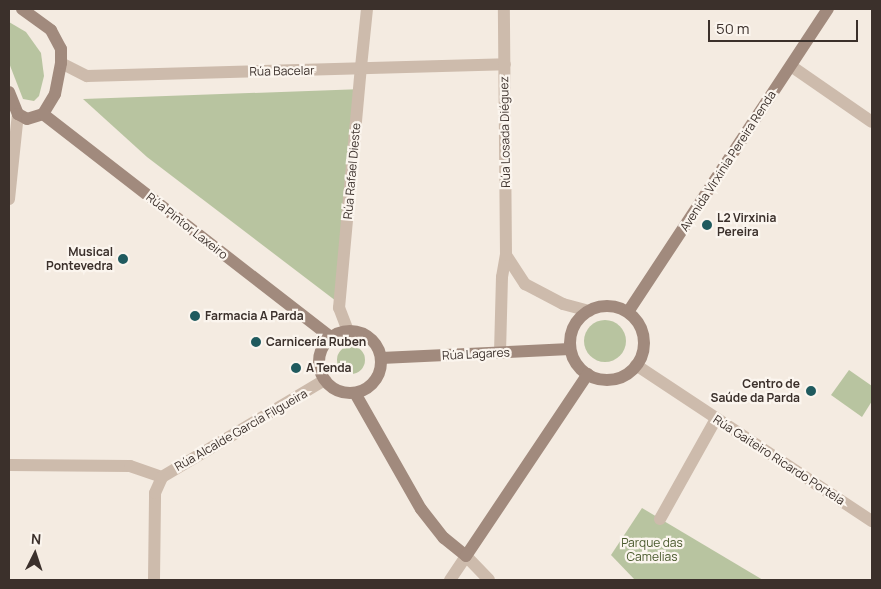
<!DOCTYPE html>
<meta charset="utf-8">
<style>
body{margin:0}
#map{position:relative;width:881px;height:589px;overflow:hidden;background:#f4ebe1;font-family:Manrope,sans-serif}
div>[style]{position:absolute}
.green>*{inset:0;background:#b8c4a0}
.round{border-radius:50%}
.pedestrian>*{height:12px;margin:-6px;padding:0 6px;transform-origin:6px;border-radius:6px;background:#cdbbac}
.minor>*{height:12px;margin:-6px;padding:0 6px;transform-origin:6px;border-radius:6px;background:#cdbbac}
.tertiary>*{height:12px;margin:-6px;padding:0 6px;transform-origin:6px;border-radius:6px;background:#cdbbac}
.secondary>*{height:12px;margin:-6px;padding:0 6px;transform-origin:6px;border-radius:6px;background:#a18a7d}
.secondary>.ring{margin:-6px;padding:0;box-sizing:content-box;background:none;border:12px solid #a18a7d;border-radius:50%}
.dots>*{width:14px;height:14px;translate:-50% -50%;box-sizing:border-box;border:2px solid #fbf5ee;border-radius:50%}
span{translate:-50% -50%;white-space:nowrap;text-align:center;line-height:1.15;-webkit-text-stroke:4.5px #fbf5ee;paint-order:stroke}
.street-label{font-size:12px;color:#3b302b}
.poi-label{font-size:12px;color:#3b302b;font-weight:700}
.left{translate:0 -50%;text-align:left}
.right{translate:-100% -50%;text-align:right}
.park-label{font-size:12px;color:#4a5a2e}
.frame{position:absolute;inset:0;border:10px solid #3b302b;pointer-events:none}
.north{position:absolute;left:10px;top:529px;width:50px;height:50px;-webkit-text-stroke:4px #fbf5ee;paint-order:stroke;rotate:4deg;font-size:14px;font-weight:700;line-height:20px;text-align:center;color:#3b302b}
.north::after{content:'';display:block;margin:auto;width:18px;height:22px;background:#3b302b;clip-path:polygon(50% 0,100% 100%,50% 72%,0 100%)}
.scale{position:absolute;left:708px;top:20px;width:150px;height:22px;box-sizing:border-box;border:2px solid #3b302b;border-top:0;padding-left:6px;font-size:15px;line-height:18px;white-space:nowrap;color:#3b302b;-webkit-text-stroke:4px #fbf5ee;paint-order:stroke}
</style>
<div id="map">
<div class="green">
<div style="clip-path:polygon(9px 22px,26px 32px,41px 53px,44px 76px,39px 96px,34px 101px,23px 99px,9px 63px)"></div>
<div style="clip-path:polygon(363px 89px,336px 301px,147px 157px,83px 99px)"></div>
<div class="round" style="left:584px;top:320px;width:42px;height:42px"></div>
<div class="round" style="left:337px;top:346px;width:28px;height:28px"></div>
<div style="clip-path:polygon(849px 370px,872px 386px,872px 401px,862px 417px,831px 395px)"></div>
<div style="clip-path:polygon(642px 508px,763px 580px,635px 580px,611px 555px)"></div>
</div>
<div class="pedestrian">
<div style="left:348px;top:331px;width:25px;rotate:-111deg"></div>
<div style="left:339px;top:308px;width:242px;rotate:-84.8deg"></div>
<div style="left:660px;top:519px;width:115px;rotate:-60.8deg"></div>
</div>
<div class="minor">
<div style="left:61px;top:63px;width:29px;rotate:27deg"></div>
<div style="left:87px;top:76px;width:418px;rotate:-1.6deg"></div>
<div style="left:791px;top:66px;width:98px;rotate:34.7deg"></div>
<div style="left:361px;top:67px;width:58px;rotate:-84.1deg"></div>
<div style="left:506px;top:255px;width:35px;rotate:57deg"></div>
<div style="left:525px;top:284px;width:43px;rotate:27.8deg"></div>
<div style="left:563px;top:304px;width:27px;rotate:15deg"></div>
<div style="left:500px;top:353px;width:76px;rotate:-88.5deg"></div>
<div style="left:502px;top:277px;width:22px;rotate:-80deg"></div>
<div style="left:506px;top:255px;width:246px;rotate:-90.5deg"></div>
<div style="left:636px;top:365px;width:283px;rotate:33.5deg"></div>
<div style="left:9px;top:465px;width:121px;rotate:0.5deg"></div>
<div style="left:130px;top:466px;width:34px;rotate:19deg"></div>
<div style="left:154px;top:580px;width:87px;rotate:-89.3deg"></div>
<div style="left:155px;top:493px;width:17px;rotate:-66deg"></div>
<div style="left:162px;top:477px;width:190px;rotate:-30.8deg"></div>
<div style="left:450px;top:580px;width:29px;rotate:-56deg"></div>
</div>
<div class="tertiary">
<div style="left:9px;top:199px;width:85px;rotate:-84deg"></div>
<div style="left:466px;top:556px;width:33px;rotate:46deg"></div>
</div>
<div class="secondary">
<div style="left:9px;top:92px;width:24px;rotate:68deg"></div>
<div style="left:18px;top:114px;width:10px;rotate:29deg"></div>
<div style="left:27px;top:119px;width:17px;rotate:-17deg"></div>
<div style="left:43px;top:114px;width:23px;rotate:-59deg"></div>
<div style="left:55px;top:94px;width:32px;rotate:-79deg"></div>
<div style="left:61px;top:63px;width:14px;rotate:-90deg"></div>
<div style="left:61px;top:49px;width:21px;rotate:-118deg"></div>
<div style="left:51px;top:30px;width:36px;rotate:-144deg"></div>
<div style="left:43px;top:114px;width:364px;rotate:37.8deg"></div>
<div class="ring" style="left:570px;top:306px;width:62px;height:62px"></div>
<div style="left:628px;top:312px;width:363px;rotate:-56.6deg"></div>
<div class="ring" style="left:319px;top:331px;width:50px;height:50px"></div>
<div style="left:381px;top:358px;width:189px;rotate:-2.7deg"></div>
<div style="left:355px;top:393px;width:133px;rotate:60.4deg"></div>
<div style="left:421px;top:509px;width:37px;rotate:52deg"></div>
<div style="left:444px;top:538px;width:28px;rotate:39deg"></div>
<div style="left:466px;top:556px;width:219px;rotate:-56.2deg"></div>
</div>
<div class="dots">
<div style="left:707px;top:225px;background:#1f5a5e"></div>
<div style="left:123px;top:259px;background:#1f5a5e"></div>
<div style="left:195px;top:316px;background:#1f5a5e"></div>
<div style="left:256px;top:342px;background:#1f5a5e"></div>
<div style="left:296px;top:368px;background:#1f5a5e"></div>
<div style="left:811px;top:391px;background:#1f5a5e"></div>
</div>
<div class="street-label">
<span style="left:282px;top:71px;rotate:-1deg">Rúa Bacelar</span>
<span style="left:505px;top:132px;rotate:-91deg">Rúa Losada Diéguez</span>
<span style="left:728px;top:161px;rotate:-57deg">Avenida Virxinia Pereira Renda</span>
<span style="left:352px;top:171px;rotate:-85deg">Rúa Rafael Dieste</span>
<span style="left:187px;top:226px;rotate:38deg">Rúa Pintor Laxeiro</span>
<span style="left:476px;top:354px;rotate:-3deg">Rúa Lagares</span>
<span style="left:241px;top:430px;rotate:-30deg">Rúa Alcalde García Filgueira</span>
<span style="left:779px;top:460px;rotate:33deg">Rúa Gaiteiro Ricardo Portela</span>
</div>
<div class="poi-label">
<span class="left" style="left:717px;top:225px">L2 Virxinia<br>Pereira</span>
<span class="right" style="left:113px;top:259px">Musical<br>Pontevedra</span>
<span class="left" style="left:205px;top:316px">Farmacia A Parda</span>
<span class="left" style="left:266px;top:342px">Carnicería Ruben</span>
<span class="left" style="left:306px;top:368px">A Tenda</span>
<span class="right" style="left:800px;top:391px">Centro de<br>Saúde da Parda</span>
</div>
<div class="park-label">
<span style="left:652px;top:550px">Parque das<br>Camelias</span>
</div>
<div class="frame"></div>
<div class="north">N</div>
<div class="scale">50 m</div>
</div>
